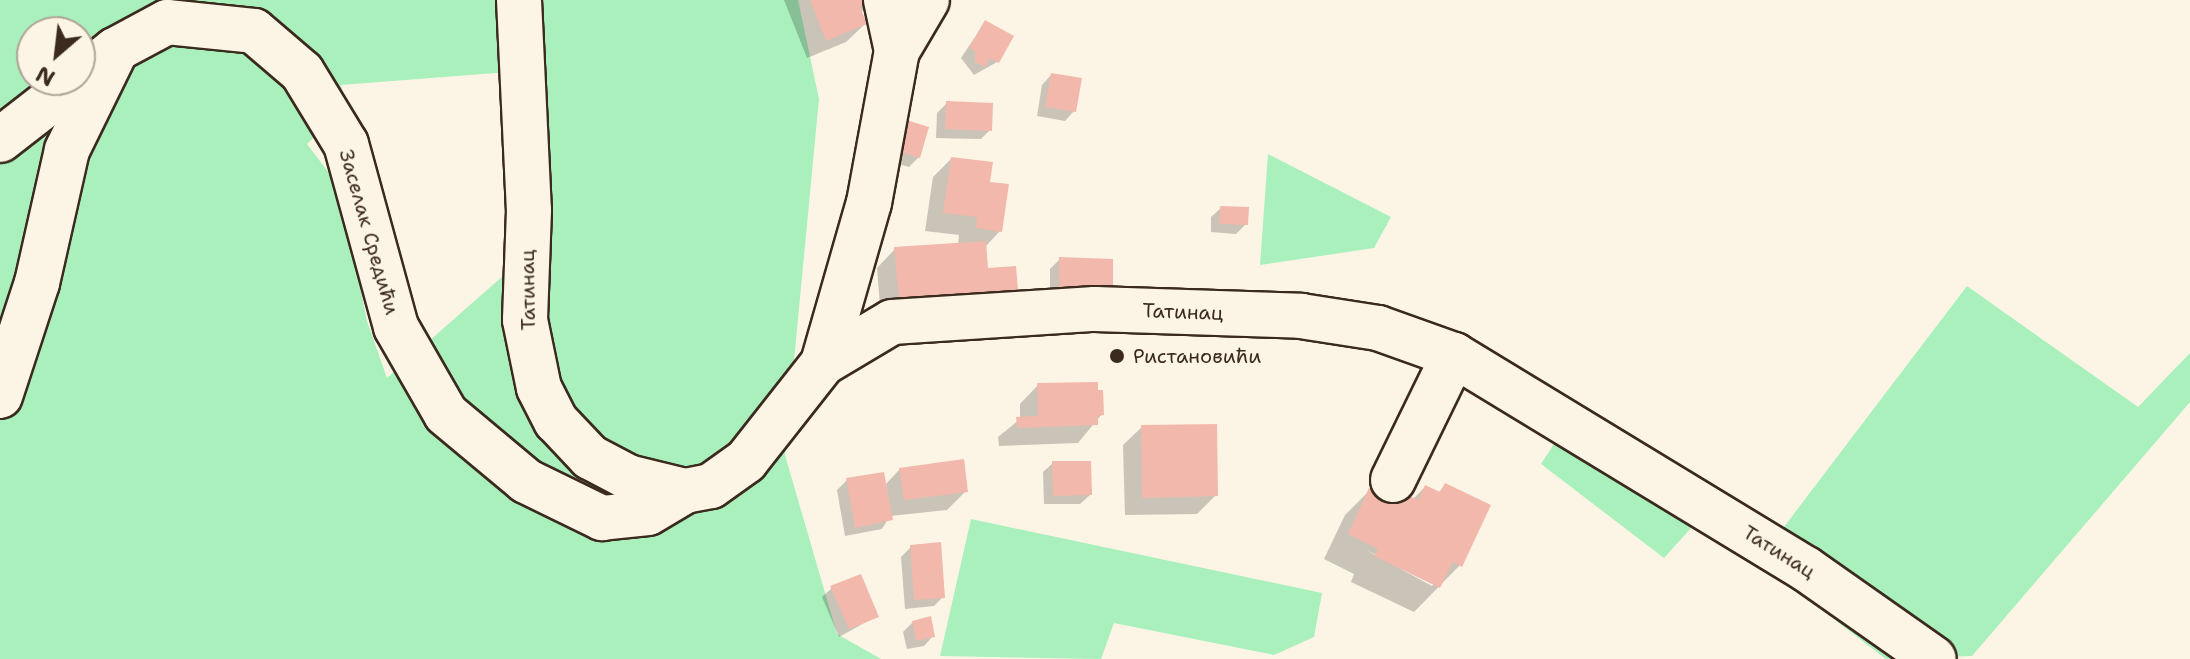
<!DOCTYPE html>
<meta charset="utf-8">
<style>
body{margin:0}
#map{position:relative;width:2190px;height:659px;overflow:hidden;background:#fcf5e5;font-family:"Shantell Sans",sans-serif}
div>[style]{position:absolute}
.green>*{inset:0;background:#a9f0bd}
.shadow>*{inset:0;background:#0003}
.building>*{inset:0;background:#f2b8ac}
.roads{filter:drop-shadow(2px 0 #3b2a1e) drop-shadow(-2px 0 #3b2a1e) drop-shadow(0 2px #3b2a1e) drop-shadow(0 -2px #3b2a1e)}
.minor>*{height:44px;margin:-22px;padding:0 22px;transform-origin:22px;border-radius:22px;background:#fcf5e5}
.dots>*{width:22px;height:22px;translate:-50% -50%;box-sizing:border-box;border:4px solid #fcf5e5;border-radius:50%}
span{translate:-50% -50%;white-space:nowrap;text-align:center;line-height:1.15;-webkit-text-stroke:6px #fcf5e5;paint-order:stroke}
.street-label{font-size:20px;color:#3b2a1e}
.poi-label{font-size:20px;color:#3b2a1e}
.left{translate:0 -50%;text-align:left}
.north{position:absolute;left:16px;top:16px;width:80px;height:80px;box-sizing:border-box;background:#fcf5e5;border:2px solid #afa495;border-radius:50%;rotate:208deg;font-size:22px;font-weight:700;line-height:32px;text-align:center;color:#3b2a1e}
.north::after{content:'';display:block;margin:auto;width:28px;height:36px;background:#3b2a1e;clip-path:polygon(50% 0,100% 100%,50% 72%,0 100%)}
</style>
<div id="map">
<div class="green">
<div style="clip-path:polygon(evenodd,0 0,798px 0,819px 99px,785px 455px,837px 634px,881px 659px,0 659px,0 0,32px 32px,80px 32px,80px 80px,32px 80px,32px 32px,0 0,508px 72px,512px 268px,387px 378px,367px 321px,339px 186px,307px 144px,346px 105px,341px 85px,508px 72px)"></div>
<div style="clip-path:polygon(1268px 154px,1391px 217px,1374px 248px,1260px 265px)"></div>
<div style="clip-path:polygon(1967px 286px,2138px 407px,2190px 353px,2190px 402px,1972px 656px,1886px 659px,1758px 561px)"></div>
<div style="clip-path:polygon(1561px 433px,1701px 517px,1664px 558px,1541px 464px)"></div>
<div style="clip-path:polygon(971px 519px,1322px 593px,1314px 637px,1274px 655px,1114px 623px,1101px 659px,940px 656px)"></div>
</div>
<div class="shadow">
<div style="clip-path:polygon(784px 0,873px 0,860px 13px,865px 24px,846px 42px,807px 58px)"></div>
<div style="clip-path:polygon(985px 22px,997px 62px,974px 75px,961px 58px)"></div>
<div style="clip-path:polygon(1051px 75px,1074px 111px,1065px 121px,1037px 116px,1042px 85px)"></div>
<div style="clip-path:polygon(947px 103px,990px 130px,981px 139px,936px 138px,937px 113px)"></div>
<div style="clip-path:polygon(927px 128px,919px 157px,909px 167px,889px 161px)"></div>
<div style="clip-path:polygon(951px 159px,1000px 231px,985px 247px,986px 270px,1016px 291px,997px 309px,881px 318px,877px 268px,895px 249px,958px 245px,959px 235px,925px 231px,933px 177px)"></div>
<div style="clip-path:polygon(1221px 208px,1246px 224px,1236px 234px,1211px 232px,1211px 217px)"></div>
<div style="clip-path:polygon(1060px 259px,1111px 261px,1050px 300px,1050px 269px)"></div>
<div style="clip-path:polygon(1038px 385px,1102px 414px,1078px 443px,999px 446px,998px 437px,1020px 419px,1020px 404px)"></div>
<div style="clip-path:polygon(1142px 427px,1216px 495px,1197px 514px,1125px 515px,1123px 445px)"></div>
<div style="clip-path:polygon(1053px 463px,1090px 495px,1080px 504px,1044px 504px,1043px 472px)"></div>
<div style="clip-path:polygon(900px 469px,966px 491px,947px 510px,890px 516px,882px 529px,845px 536px,837px 490px,847px 480px,885px 485px)"></div>
<div style="clip-path:polygon(evenodd,1445px 486px,1460px 565px,1414px 612px,1351px 582px,1354px 574px,1324px 559px,1345px 515px,1370px 490px,1412px 500px,1425px 487px,1438px 493px,1445px 486px,1366px 550px,1435px 583px,1432px 586px,1366px 550px)"></div>
<div style="clip-path:polygon(911px 547px,943px 597px,934px 606px,905px 609px,901px 557px)"></div>
<div style="clip-path:polygon(832px 588px,877px 616px,839px 637px,822px 597px)"></div>
<div style="clip-path:polygon(913px 622px,933px 636px,924px 646px,907px 649px,903px 632px)"></div>
</div>
<div class="building">
<div style="clip-path:polygon(810px 0,876px 0,860px 7px,867px 24px,826px 41px)"></div>
<div style="clip-path:polygon(985px 20px,1014px 36px,999px 63px,990px 58px,985px 67px,975px 62px,975px 51px,969px 48px)"></div>
<div style="clip-path:polygon(1051px 73px,1082px 78px,1076px 112px,1045px 107px)"></div>
<div style="clip-path:polygon(946px 101px,993px 103px,992px 131px,945px 129px)"></div>
<div style="clip-path:polygon(906px 120px,929px 127px,920px 158px,897px 151px)"></div>
<div style="clip-path:polygon(951px 157px,993px 162px,990px 182px,1009px 184px,1002px 232px,976px 228px,977px 217px,943px 213px)"></div>
<div style="clip-path:polygon(1220px 206px,1249px 207px,1248px 225px,1219px 224px)"></div>
<div style="clip-path:polygon(986px 241px,988px 268px,1016px 266px,1018px 291px,899px 300px,894px 247px)"></div>
<div style="clip-path:polygon(1059px 257px,1113px 259px,1113px 292px,1059px 291px)"></div>
<div style="clip-path:polygon(1098px 382px,1098px 390px,1103px 390px,1104px 415px,1098px 416px,1098px 425px,1017px 428px,1016px 417px,1038px 416px,1037px 383px)"></div>
<div style="clip-path:polygon(1217px 424px,1218px 496px,1142px 498px,1141px 425px)"></div>
<div style="clip-path:polygon(964px 459px,968px 492px,904px 500px,899px 468px)"></div>
<div style="clip-path:polygon(1052px 461px,1091px 461px,1092px 495px,1053px 496px)"></div>
<div style="clip-path:polygon(884px 472px,893px 520px,855px 528px,846px 478px)"></div>
<div style="clip-path:polygon(1445px 483px,1491px 505px,1462px 567px,1453px 562px,1440px 588px,1374px 556px,1378px 549px,1348px 534px,1369px 488px,1391px 498px,1395px 489px,1418px 500px,1425px 485px,1440px 492px)"></div>
<div style="clip-path:polygon(941px 542px,945px 598px,914px 600px,910px 545px)"></div>
<div style="clip-path:polygon(861px 574px,879px 617px,849px 629px,830px 586px)"></div>
<div style="clip-path:polygon(931px 616px,935px 637px,916px 641px,912px 621px)"></div>
</div>
<div class="roads">
<div class="minor">
<div style="left:519px;top:0;width:210px;rotate:87.3deg"></div>
<div style="left:529px;top:210px;width:110px;rotate:92.1deg"></div>
<div style="left:525px;top:320px;width:69px;rotate:78.4deg"></div>
<div style="left:539px;top:388px;width:37px;rotate:63deg"></div>
<div style="left:556px;top:421px;width:50px;rotate:46.6deg"></div>
<div style="left:590px;top:457px;width:43px;rotate:27.8deg"></div>
<div style="left:628px;top:477px;width:59px;rotate:13.8deg"></div>
<div style="left:685px;top:491px;width:26px;rotate:-11deg"></div>
<div style="left:711px;top:486px;width:43px;rotate:-35.5deg"></div>
<div style="left:746px;top:461px;width:125px;rotate:-51.8deg"></div>
<div style="left:823px;top:363px;width:80px;rotate:-30.7deg"></div>
<div style="left:892px;top:322px;width:203px;rotate:-3.7deg"></div>
<div style="left:1095px;top:309px;width:206px;rotate:1.9deg"></div>
<div style="left:1301px;top:316px;width:78px;rotate:8.9deg"></div>
<div style="left:1378px;top:328px;width:81px;rotate:19.6deg"></div>
<div style="left:1454px;top:355px;width:412px;rotate:31.3deg"></div>
<div style="left:1806px;top:569px;width:156px;rotate:35.1deg"></div>
<div style="left:897px;top:51px;width:59px;rotate:-59.5deg"></div>
<div style="left:80px;top:78px;width:45px;rotate:-38.7deg"></div>
<div style="left:115px;top:50px;width:59px;rotate:-28.3deg"></div>
<div style="left:167px;top:22px;width:87px;rotate:5.9deg"></div>
<div style="left:254px;top:31px;width:63px;rotate:40.5deg"></div>
<div style="left:302px;top:72px;width:84px;rotate:58.6deg"></div>
<div style="left:346px;top:144px;width:190px;rotate:74.7deg"></div>
<div style="left:396px;top:327px;width:100px;rotate:60.1deg"></div>
<div style="left:446px;top:414px;width:104px;rotate:39.9deg"></div>
<div style="left:526px;top:481px;width:85px;rotate:26deg"></div>
<div style="left:602px;top:518px;width:46px;rotate:-6.2deg"></div>
<div style="left:648px;top:513px;width:43px;rotate:-30.7deg"></div>
<div style="left:0;top:140px;width:98px;rotate:-37.9deg"></div>
<div style="left:823px;top:363px;width:166px;rotate:-74deg"></div>
<div style="left:869px;top:203px;width:155px;rotate:-79.6deg"></div>
<div style="left:897px;top:51px;width:52px;rotate:-102.2deg"></div>
<div style="left:0;top:396px;width:119px;rotate:-71.9deg"></div>
<div style="left:37px;top:283px;width:136px;rotate:-77.3deg"></div>
<div style="left:67px;top:150px;width:105px;rotate:-63.9deg"></div>
<div style="left:1393px;top:480px;width:139px;rotate:-64deg"></div>
</div>
</div>
<div class="dots">
<div style="left:1117px;top:356px;background:#3b2a1e"></div>
</div>
<div class="street-label">
<span style="left:369px;top:232px;rotate:74deg">Заселак Средићи</span>
<span style="left:528px;top:290px;rotate:-91deg">Татинац</span>
<span style="left:1183px;top:312px;rotate:2deg">Татинац</span>
<span style="left:1779px;top:552px;rotate:32deg">Татинац</span>
</div>
<div class="poi-label">
<span class="left" style="left:1133px;top:356px">Ристановићи</span>
</div>
<div class="north">N</div>
</div>
